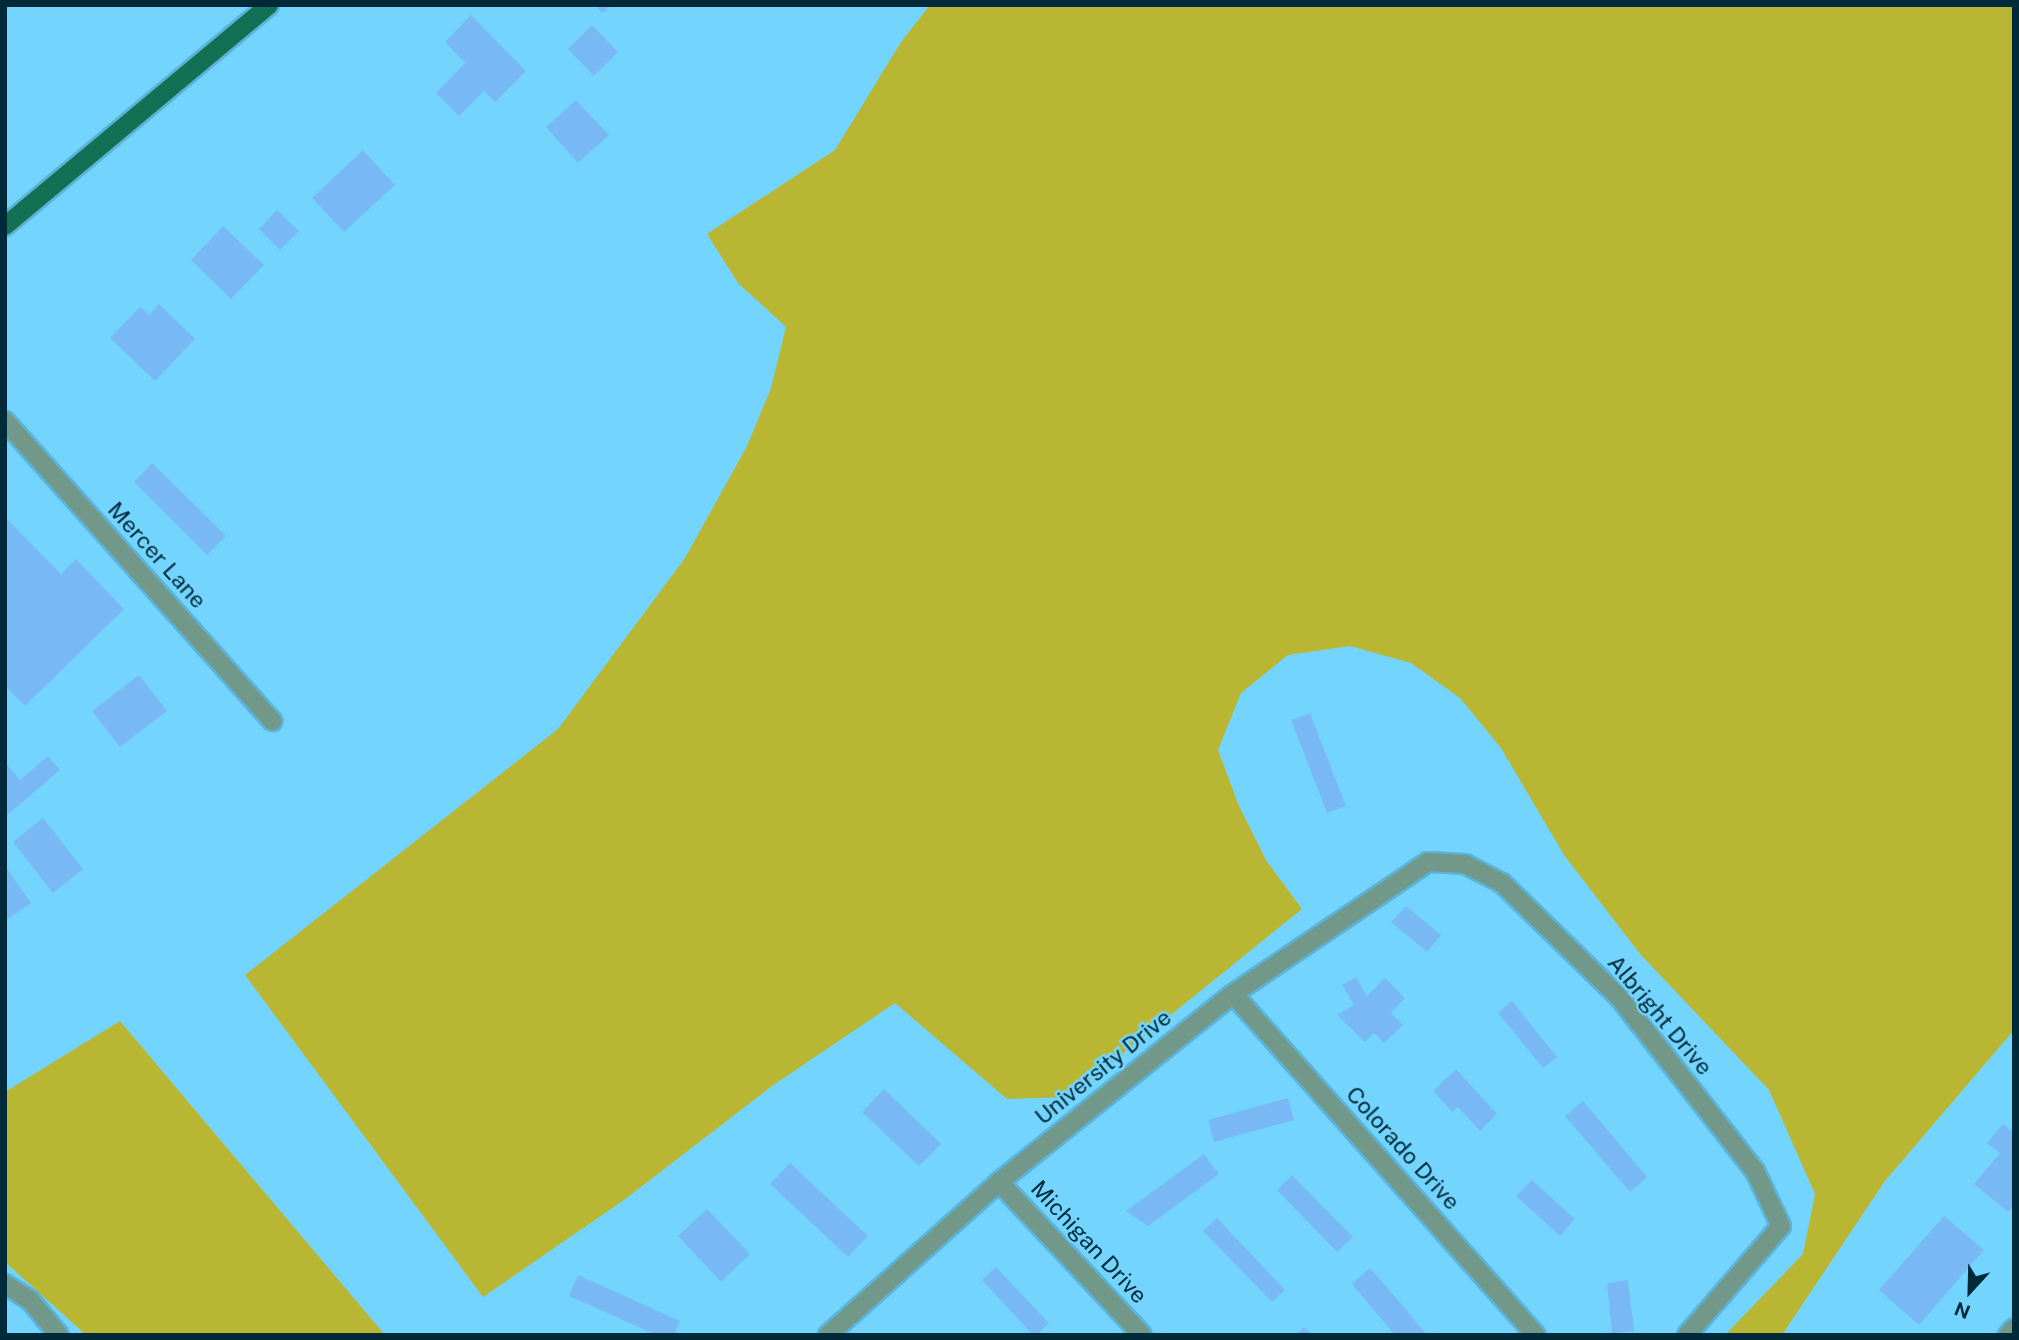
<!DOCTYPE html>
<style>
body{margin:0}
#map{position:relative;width:2019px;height:1340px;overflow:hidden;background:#73d5fe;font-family:"Public Sans",sans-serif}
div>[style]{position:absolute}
.green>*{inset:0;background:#b9b634}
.building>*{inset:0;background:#78b8f4}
.roads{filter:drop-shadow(2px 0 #5cb3d7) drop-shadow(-2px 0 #5cb3d7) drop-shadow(0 2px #5cb3d7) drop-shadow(0 -2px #5cb3d7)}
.minor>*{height:18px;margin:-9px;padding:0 9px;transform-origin:9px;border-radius:9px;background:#719888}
.major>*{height:18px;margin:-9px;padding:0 9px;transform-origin:9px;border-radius:9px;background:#127055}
span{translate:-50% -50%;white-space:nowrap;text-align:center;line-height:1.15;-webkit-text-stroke:5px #73d5fe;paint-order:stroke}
.street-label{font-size:23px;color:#002a3a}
.frame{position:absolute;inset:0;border:7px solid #002a3a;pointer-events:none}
.north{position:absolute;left:1935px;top:1256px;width:70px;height:70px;-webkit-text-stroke:5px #73d5fe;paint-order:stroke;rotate:202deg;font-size:19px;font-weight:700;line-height:28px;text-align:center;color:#002a3a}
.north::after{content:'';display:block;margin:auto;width:24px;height:32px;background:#002a3a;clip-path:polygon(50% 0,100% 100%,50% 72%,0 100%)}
</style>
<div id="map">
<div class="green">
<div style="clip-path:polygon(930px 5px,2014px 5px,2014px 1030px,1885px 1181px,1782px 1335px,1725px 1335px,1803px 1254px,1815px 1194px,1769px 1090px,1640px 954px,1564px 855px,1501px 748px,1460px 698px,1411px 663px,1350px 646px,1288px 655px,1241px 693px,1218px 750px,1239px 806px,1266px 860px,1302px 909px,1069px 1097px,1007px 1099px,895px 1003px,772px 1086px,624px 1200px,483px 1297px,245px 975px,558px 729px,685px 558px,747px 446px,771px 388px,786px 327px,738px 283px,707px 234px,835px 150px,901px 42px)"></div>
<div style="clip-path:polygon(120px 1021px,385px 1335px,86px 1335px,5px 1262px,5px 1092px)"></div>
</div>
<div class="building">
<div style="clip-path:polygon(595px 5px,611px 5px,602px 13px)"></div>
<div style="clip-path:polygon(471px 15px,526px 71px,495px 102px,484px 91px,459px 116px,436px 93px,465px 63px,445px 42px)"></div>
<div style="clip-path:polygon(592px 25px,618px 52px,594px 76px,568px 49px)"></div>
<div style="clip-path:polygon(576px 100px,609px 135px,578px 163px,546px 127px)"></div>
<div style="clip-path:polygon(363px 150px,395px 185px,344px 232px,312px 198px)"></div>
<div style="clip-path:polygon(277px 210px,299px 231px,280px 250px,259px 229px)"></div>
<div style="clip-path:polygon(223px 226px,264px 265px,231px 299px,191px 260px)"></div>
<div style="clip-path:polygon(159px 304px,195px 339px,155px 381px,110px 338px,140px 307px,149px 315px)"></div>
<div style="clip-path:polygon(152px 463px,226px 536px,207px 555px,134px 482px)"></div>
<div style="clip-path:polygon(5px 517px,61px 574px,76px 559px,124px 609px,25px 706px,5px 686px)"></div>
<div style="clip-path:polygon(139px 675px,167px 711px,120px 747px,92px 711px)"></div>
<div style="clip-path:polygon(1310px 713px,1346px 806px,1327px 813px,1291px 720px)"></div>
<div style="clip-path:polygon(48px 756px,60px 770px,5px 817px,5px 763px,20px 780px)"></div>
<div style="clip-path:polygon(43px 818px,83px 869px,53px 893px,13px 842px)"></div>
<div style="clip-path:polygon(5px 866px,31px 903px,5px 921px)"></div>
<div style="clip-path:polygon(1406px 906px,1441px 935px,1427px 952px,1391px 922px)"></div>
<div style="clip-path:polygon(1356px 977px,1367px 996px,1385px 978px,1405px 998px,1391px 1013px,1403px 1025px,1384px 1043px,1374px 1033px,1365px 1042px,1337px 1015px,1354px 1005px,1342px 985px)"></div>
<div style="clip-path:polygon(1512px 1001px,1557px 1057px,1543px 1068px,1498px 1013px)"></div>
<div style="clip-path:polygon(1456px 1069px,1497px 1114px,1480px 1131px,1458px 1107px,1452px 1112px,1433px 1091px)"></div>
<div style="clip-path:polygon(884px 1089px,941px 1144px,919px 1166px,862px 1112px)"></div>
<div style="clip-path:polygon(1288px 1098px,1294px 1120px,1214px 1142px,1208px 1120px)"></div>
<div style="clip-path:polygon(1583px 1101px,1647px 1177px,1630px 1192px,1565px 1116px)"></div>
<div style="clip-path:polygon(2003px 1124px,2014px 1133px,2014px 1205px,2008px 1212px,1974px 1184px,2000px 1153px,1987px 1143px)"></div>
<div style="clip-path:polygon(1204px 1154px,1219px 1174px,1148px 1226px,1126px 1211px)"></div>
<div style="clip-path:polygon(790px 1163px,868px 1236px,848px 1257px,770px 1184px)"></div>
<div style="clip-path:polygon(1292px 1175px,1353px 1237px,1337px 1252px,1277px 1190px)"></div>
<div style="clip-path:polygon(1532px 1180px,1575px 1219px,1560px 1236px,1516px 1196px)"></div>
<div style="clip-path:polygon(707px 1209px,750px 1254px,721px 1282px,678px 1236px)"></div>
<div style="clip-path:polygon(1944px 1216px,1984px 1250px,1919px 1325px,1879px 1290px)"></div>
<div style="clip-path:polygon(1217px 1218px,1285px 1290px,1272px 1302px,1203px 1231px)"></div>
<div style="clip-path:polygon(996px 1267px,1049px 1323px,1037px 1335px,1033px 1335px,982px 1280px)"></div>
<div style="clip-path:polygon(1370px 1268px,1393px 1294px,1427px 1335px,1395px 1335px,1352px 1284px)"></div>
<div style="clip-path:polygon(578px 1275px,680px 1321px,674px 1335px,656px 1335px,569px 1296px)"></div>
<div style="clip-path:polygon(1628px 1280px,1634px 1331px,1612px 1333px,1607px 1283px)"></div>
<div style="clip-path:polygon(1304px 1327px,1313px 1335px,1296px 1335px)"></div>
</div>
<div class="roads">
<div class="minor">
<div style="left:5px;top:421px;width:402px;rotate:48.3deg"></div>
<div style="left:1233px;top:994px;width:456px;rotate:48.4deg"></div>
<div style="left:999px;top:1182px;width:209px;rotate:46.9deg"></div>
<div style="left:5px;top:1284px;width:30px;rotate:33deg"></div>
<div style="left:30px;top:1300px;width:45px;rotate:50.4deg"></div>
<div style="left:828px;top:1335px;width:229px;rotate:-41.8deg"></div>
<div style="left:999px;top:1182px;width:300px;rotate:-38.8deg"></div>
<div style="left:1233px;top:994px;width:235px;rotate:-34.1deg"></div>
<div style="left:1428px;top:862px;width:37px;rotate:3deg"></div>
<div style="left:1465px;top:864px;width:42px;rotate:27.2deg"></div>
<div style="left:1502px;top:883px;width:163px;rotate:44.3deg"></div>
<div style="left:1619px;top:997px;width:221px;rotate:52deg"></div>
<div style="left:1755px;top:1171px;width:61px;rotate:64.7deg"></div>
<div style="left:1781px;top:1226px;width:144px;rotate:130.8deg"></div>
<div style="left:2008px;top:1335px;width:9px;rotate:-49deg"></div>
</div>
<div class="major">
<div style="left:5px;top:226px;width:344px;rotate:-39.9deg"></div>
</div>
</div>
<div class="street-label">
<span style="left:157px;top:555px;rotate:48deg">Mercer Lane</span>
<span style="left:1660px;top:1015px;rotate:50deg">Albright Drive</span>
<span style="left:1103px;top:1067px;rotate:-39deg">University Drive</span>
<span style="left:1403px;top:1148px;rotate:48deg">Colorado Drive</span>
<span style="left:1089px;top:1242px;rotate:47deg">Michigan Drive</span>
</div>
<div class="frame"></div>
<div class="north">N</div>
</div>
